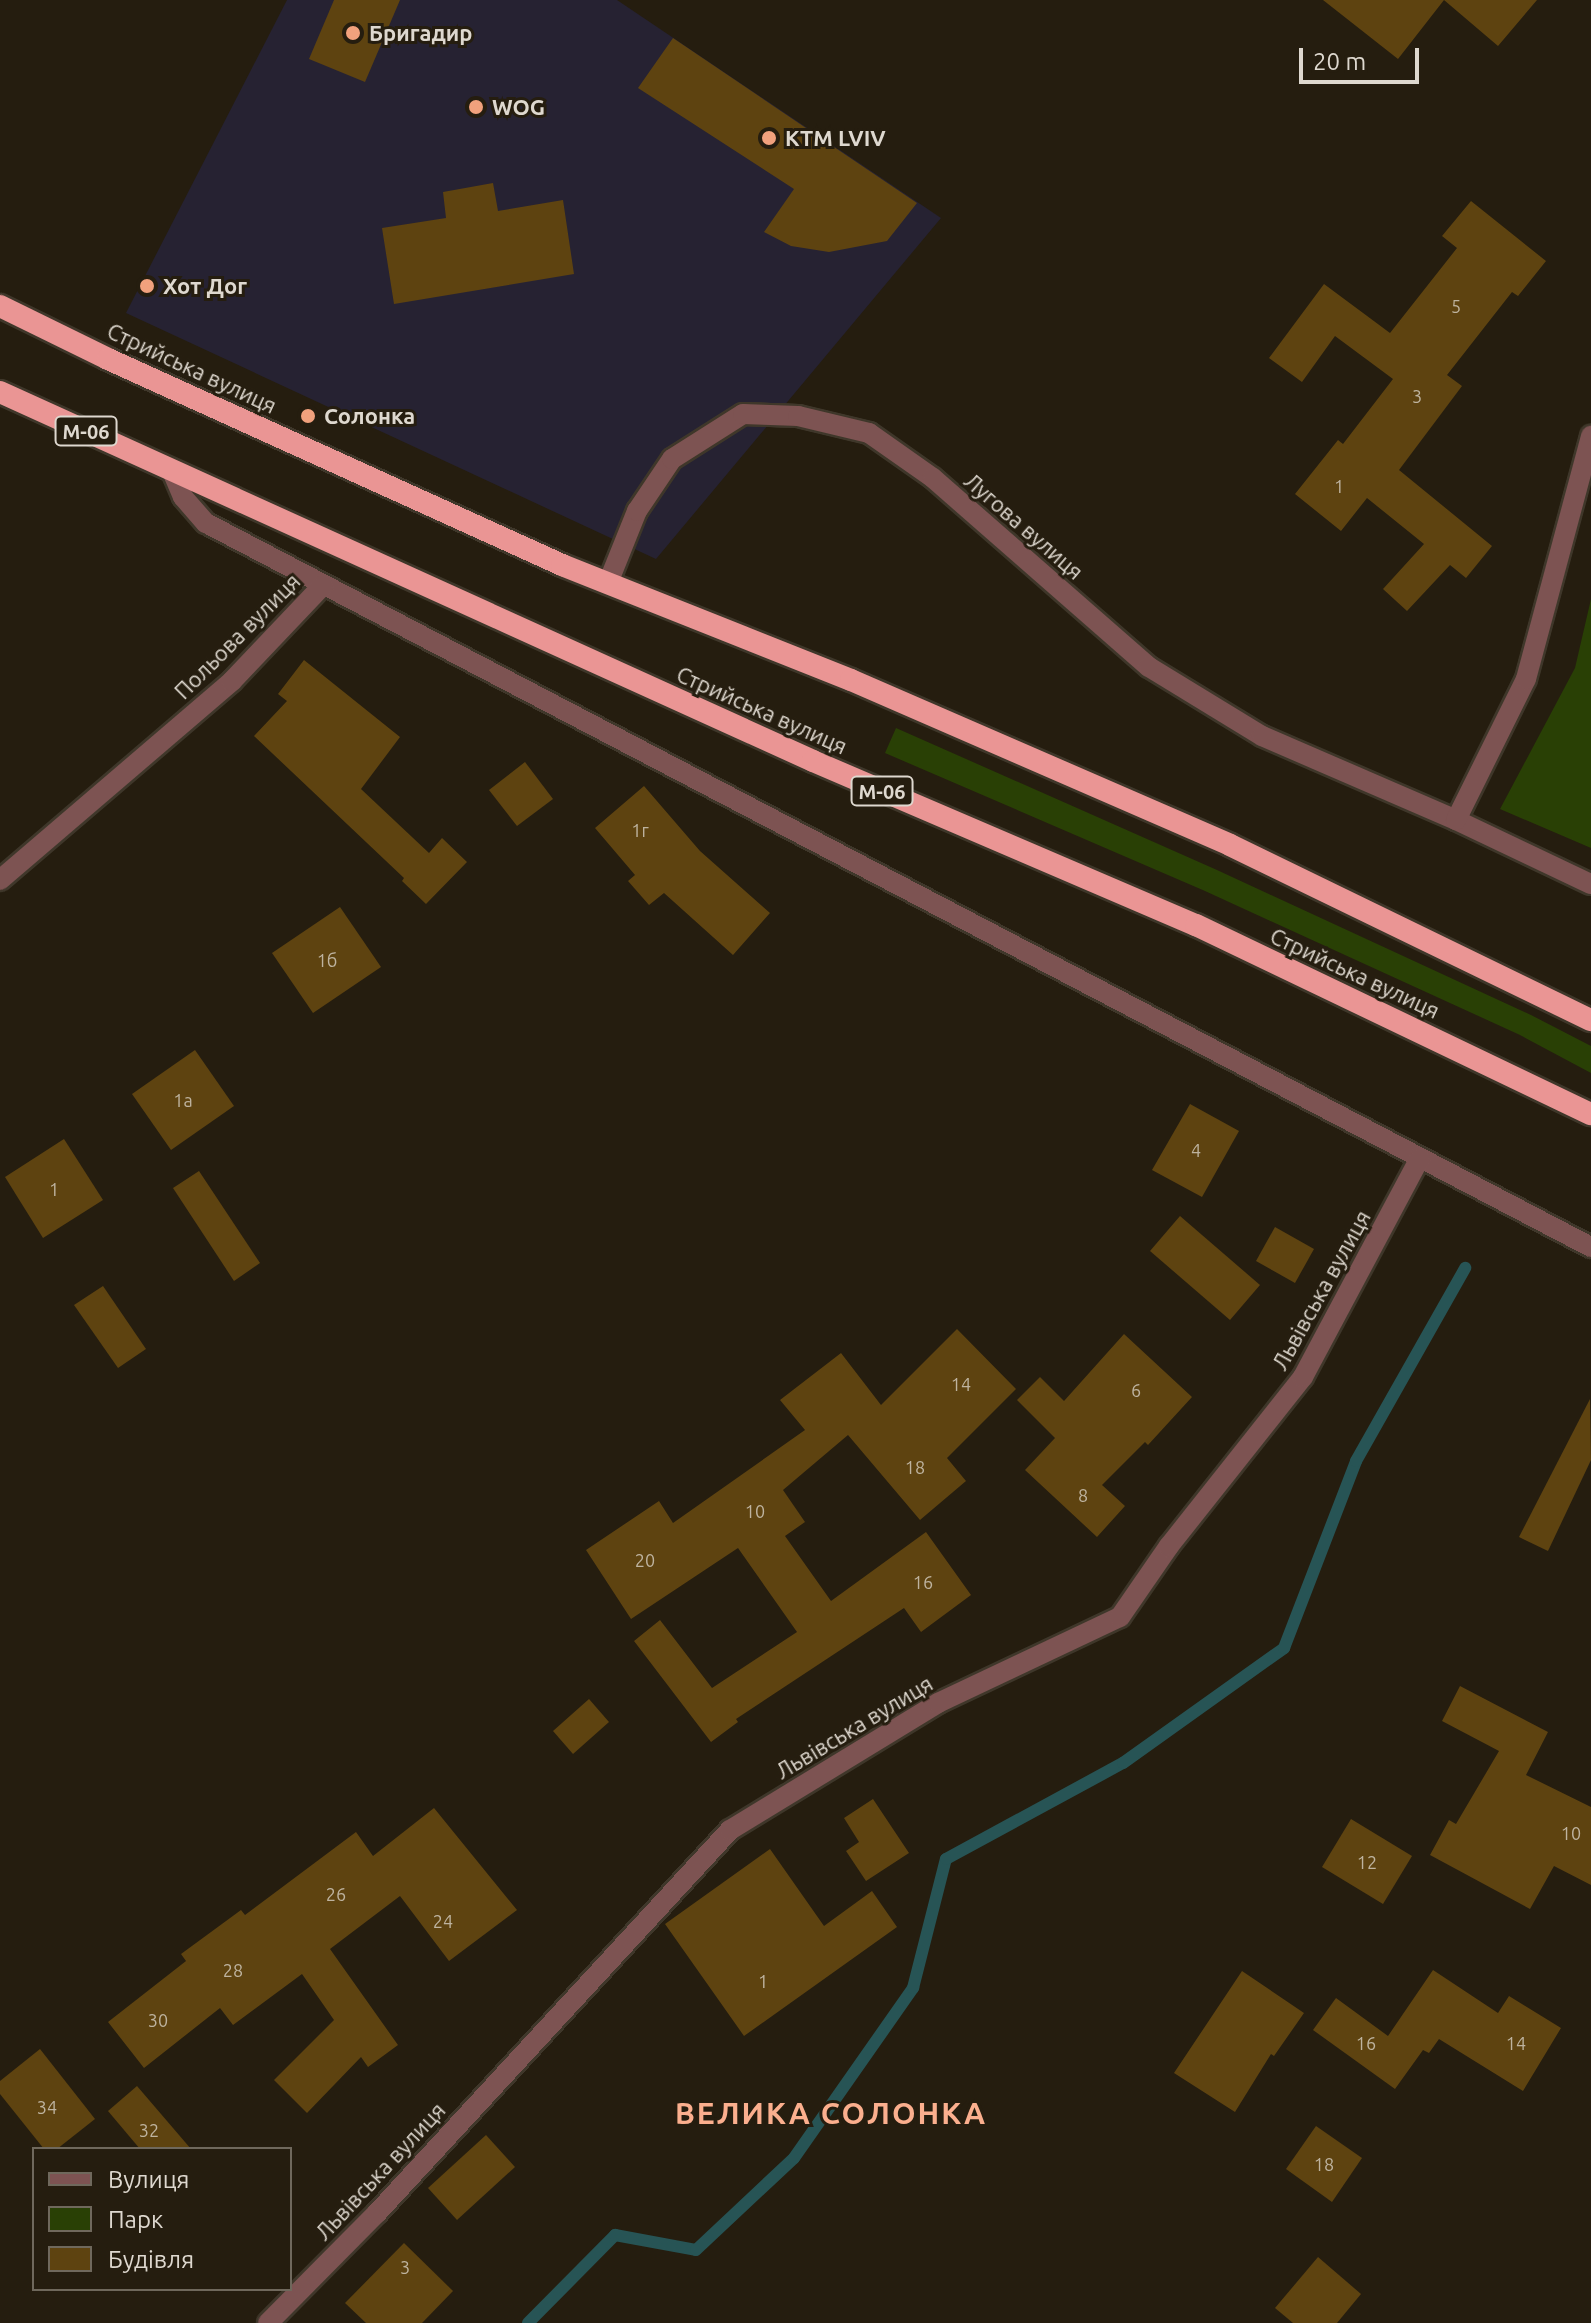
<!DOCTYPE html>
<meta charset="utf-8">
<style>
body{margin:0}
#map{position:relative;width:1591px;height:2323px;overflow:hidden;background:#251d0f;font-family:Ubuntu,sans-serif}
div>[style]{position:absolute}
.commercial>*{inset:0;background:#262232}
.green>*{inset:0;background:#294005}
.stream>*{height:12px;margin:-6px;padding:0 6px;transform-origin:6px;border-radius:6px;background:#275455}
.building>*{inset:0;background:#5e4310}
.roads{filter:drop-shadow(2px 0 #3f372a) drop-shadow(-2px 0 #3f372a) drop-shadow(0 2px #3f372a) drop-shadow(0 -2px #3f372a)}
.minor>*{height:20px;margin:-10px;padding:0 10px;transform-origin:10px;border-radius:10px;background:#7d5352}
.trunk>*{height:22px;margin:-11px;padding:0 11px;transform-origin:11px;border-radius:11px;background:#ea9594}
.dots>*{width:22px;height:22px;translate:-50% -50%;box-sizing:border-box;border:4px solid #251d0f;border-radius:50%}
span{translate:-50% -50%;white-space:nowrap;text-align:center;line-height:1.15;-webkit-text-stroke:6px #251d0f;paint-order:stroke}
.number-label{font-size:18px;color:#beb39f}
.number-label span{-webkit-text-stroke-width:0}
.shield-label span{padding:2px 6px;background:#251d0f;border:2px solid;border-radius:6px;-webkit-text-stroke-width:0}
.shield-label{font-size:20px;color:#ded8cf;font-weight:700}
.poi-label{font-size:22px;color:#ded8cf;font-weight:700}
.left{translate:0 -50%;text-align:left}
.street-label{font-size:22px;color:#ded8cf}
.district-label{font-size:30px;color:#fbaf8e;font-weight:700;letter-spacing:2px}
.legend{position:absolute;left:32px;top:2147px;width:260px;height:144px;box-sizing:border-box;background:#251d0f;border:2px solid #6f685c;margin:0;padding:10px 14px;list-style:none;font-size:24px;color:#ded8cf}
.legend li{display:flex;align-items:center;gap:16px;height:40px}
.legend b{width:40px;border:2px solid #6f685c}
.scale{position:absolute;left:1299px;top:48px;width:120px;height:36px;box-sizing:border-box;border:4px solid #ded8cf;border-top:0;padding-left:10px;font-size:24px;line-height:28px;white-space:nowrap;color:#ded8cf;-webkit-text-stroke:6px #251d0f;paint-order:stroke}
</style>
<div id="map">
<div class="commercial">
<div style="clip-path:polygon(287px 0,617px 0,941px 218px,656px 559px,126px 313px)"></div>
</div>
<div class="green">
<div style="clip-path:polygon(1591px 599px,1591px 848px,1500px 809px,1575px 668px)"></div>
<div style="clip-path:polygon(896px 728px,1217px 870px,1531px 1015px,1591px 1046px,1591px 1073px,1520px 1035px,1205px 891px,885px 753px)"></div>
</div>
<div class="stream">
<div style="left:528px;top:2323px;width:124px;rotate:-45.3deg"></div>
<div style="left:615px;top:2235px;width:82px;rotate:10.5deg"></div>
<div style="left:696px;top:2250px;width:134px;rotate:-43.2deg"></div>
<div style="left:794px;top:2158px;width:208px;rotate:-55deg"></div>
<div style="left:913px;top:1988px;width:133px;rotate:-75.7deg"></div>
<div style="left:946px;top:1859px;width:201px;rotate:-28.5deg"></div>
<div style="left:1123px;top:1763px;width:198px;rotate:-35.5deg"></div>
<div style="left:1284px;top:1648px;width:200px;rotate:-68.9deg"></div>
<div style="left:1356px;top:1461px;width:222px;rotate:-60.5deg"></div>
</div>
<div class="building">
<div style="clip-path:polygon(334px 0,400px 0,365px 82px,309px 59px)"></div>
<div style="clip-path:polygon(1323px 0,1537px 0,1498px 46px,1444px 0,1398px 59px)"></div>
<div style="clip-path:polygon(673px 38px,917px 203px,887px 241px,829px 252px,791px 246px,764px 232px,794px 189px,638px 88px)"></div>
<div style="clip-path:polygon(493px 183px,498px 211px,563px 200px,574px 274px,394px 304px,382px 228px,446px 218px,443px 192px)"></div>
<div style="clip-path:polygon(1471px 201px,1546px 261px,1518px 296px,1512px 292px,1447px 375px,1462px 386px,1399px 470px,1492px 546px,1466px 578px,1450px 565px,1407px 611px,1383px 589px,1424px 544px,1367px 498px,1341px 531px,1295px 494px,1338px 440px,1343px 444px,1393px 379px,1335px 336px,1302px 382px,1269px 358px,1324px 284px,1390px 333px,1457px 248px,1442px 236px)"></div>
<div style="clip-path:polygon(304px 660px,400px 737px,361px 789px,429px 853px,442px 838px,467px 862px,426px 904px,402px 881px,404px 878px,254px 736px,287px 701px,278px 694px)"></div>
<div style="clip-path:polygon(525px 762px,553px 799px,517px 826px,489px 790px)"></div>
<div style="clip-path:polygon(644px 786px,700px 851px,770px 913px,733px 955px,664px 893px,649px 905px,628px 881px,635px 875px,595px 828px)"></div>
<div style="clip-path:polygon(340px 907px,381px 967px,313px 1013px,272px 953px)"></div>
<div style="clip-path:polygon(195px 1050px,234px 1106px,171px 1150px,132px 1094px)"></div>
<div style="clip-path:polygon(1190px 1104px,1239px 1131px,1202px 1197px,1152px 1170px)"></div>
<div style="clip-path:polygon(64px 1139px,103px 1200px,43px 1238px,5px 1177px)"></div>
<div style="clip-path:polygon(199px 1171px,260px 1263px,234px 1281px,173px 1188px)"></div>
<div style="clip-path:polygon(1180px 1216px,1260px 1285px,1230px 1320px,1150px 1251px)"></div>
<div style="clip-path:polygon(1275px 1227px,1314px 1249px,1295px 1283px,1256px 1261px)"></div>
<div style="clip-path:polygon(103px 1286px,146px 1349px,118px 1368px,74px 1305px)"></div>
<div style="clip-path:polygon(957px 1329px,1016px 1389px,947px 1458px,966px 1481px,920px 1520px,848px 1435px,783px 1490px,805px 1522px,785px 1536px,831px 1601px,926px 1532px,971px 1595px,921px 1632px,904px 1608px,736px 1719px,738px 1722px,711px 1742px,634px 1641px,660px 1620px,712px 1688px,797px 1632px,738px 1548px,631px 1619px,586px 1550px,659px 1501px,673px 1523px,805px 1430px,780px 1400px,841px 1353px,881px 1405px)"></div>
<div style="clip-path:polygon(1124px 1334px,1192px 1397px,1148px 1445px,1145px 1442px,1102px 1485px,1125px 1506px,1097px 1537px,1025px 1470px,1055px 1438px,1017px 1400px,1040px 1377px,1064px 1401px)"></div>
<div style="clip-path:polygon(1590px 1399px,1591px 1460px,1548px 1551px,1519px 1537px)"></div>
<div style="clip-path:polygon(1460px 1686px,1548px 1732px,1526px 1775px,1591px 1807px,1591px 1885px,1554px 1866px,1530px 1909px,1430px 1855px,1449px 1820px,1456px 1824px,1499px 1751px,1442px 1721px)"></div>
<div style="clip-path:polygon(589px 1699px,609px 1722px,573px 1754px,553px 1731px)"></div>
<div style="clip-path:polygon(873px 1799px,909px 1853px,866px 1881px,846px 1851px,859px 1842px,844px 1818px)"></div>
<div style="clip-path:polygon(434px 1808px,517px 1910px,449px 1961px,400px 1896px,330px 1949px,398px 2045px,368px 2067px,361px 2057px,307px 2113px,274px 2080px,334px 2020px,302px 1974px,233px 2025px,220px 2008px,144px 2068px,108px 2022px,186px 1961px,181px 1954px,241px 1910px,245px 1915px,356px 1832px,373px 1856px)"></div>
<div style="clip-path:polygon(1351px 1819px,1412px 1856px,1383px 1904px,1322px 1867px)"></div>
<div style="clip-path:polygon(770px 1849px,824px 1926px,872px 1891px,897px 1927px,744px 2036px,665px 1924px)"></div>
<div style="clip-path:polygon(1433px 1970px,1498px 2013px,1509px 1996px,1561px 2028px,1523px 2091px,1439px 2039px,1429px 2053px,1423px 2050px,1395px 2089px,1313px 2030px,1336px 1998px,1388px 2036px)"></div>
<div style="clip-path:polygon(1242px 1971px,1304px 2013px,1274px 2056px,1271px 2054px,1235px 2112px,1174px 2073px)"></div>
<div style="clip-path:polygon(40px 2049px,95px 2119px,57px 2149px,44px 2149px,0 2094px,0 2081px)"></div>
<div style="clip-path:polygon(137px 2086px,191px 2149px,140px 2149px,108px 2111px)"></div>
<div style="clip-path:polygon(1316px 2126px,1362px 2158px,1332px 2202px,1286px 2169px)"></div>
<div style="clip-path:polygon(486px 2135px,515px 2167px,457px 2220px,428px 2188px)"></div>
<div style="clip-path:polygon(404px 2243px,453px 2291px,422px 2323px,366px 2323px,345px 2303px)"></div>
<div style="clip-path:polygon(1318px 2257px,1361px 2294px,1337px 2323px,1293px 2323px,1275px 2308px)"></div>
</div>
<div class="roads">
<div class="minor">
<div style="left:172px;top:471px;width:28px;rotate:67deg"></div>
<div style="left:183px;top:497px;width:35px;rotate:49deg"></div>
<div style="left:206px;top:523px;width:1563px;rotate:27.6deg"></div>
<div style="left:608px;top:583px;width:78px;rotate:-68.1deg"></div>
<div style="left:637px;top:511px;width:63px;rotate:-56.1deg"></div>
<div style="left:672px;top:459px;width:84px;rotate:-32.4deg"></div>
<div style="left:743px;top:414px;width:55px;rotate:2.1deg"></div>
<div style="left:798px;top:416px;width:73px;rotate:13.5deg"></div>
<div style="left:869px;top:433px;width:78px;rotate:35.1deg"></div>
<div style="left:933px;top:478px;width:287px;rotate:41.2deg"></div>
<div style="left:1149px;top:667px;width:132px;rotate:31.4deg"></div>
<div style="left:1262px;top:736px;width:211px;rotate:23.4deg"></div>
<div style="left:1456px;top:820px;width:149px;rotate:25.4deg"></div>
<div style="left:1456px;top:820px;width:157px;rotate:-63.6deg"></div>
<div style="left:1526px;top:679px;width:252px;rotate:-75deg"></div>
<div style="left:0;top:880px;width:306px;rotate:-40.6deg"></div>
<div style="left:232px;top:681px;width:132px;rotate:-46.5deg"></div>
<div style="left:268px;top:2323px;width:155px;rotate:-45.3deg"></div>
<div style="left:377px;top:2213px;width:521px;rotate:-47.33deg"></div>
<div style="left:730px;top:1830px;width:244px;rotate:-31.4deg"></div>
<div style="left:938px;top:1703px;width:201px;rotate:-25.3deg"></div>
<div style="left:1120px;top:1617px;width:86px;rotate:-55.4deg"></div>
<div style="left:1169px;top:1546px;width:216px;rotate:-51.6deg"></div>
<div style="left:1303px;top:1377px;width:248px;rotate:-61.9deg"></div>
</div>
<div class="trunk">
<div style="left:0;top:306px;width:120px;rotate:26.1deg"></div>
<div style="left:108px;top:359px;width:499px;rotate:24.4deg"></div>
<div style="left:562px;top:565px;width:311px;rotate:21.7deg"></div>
<div style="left:851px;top:680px;width:413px;rotate:23.5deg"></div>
<div style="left:1230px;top:845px;width:401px;rotate:25.9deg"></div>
<div style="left:0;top:392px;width:893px;rotate:24.41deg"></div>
<div style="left:813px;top:761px;width:417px;rotate:23.2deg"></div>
<div style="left:1196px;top:925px;width:438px;rotate:25.6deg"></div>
</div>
</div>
<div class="dots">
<div style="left:353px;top:33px;background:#f1a17d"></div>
<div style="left:476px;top:107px;background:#f1a17d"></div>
<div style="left:769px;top:138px;background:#f1a17d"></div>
<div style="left:147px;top:286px;background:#f1a17d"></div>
<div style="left:308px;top:416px;background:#f1a17d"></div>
</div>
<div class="number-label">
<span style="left:1456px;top:306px">5</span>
<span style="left:1417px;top:396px">3</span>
<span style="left:1339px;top:486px">1</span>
<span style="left:640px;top:830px">1г</span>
<span style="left:327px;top:960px">1б</span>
<span style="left:183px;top:1100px">1а</span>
<span style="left:1196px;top:1150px">4</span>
<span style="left:54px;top:1189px">1</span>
<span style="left:961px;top:1384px">14</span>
<span style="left:1136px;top:1390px">6</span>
<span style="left:915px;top:1467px">18</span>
<span style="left:1083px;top:1495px">8</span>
<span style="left:755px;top:1511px">10</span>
<span style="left:645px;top:1560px">20</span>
<span style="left:923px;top:1582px">16</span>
<span style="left:1571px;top:1833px">10</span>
<span style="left:1367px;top:1862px">12</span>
<span style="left:336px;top:1894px">26</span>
<span style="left:443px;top:1921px">24</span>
<span style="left:233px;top:1970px">28</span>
<span style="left:763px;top:1981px">1</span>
<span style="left:158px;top:2020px">30</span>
<span style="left:1366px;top:2043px">16</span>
<span style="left:1516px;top:2043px">14</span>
<span style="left:47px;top:2107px">34</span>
<span style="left:149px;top:2130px">32</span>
<span style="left:1324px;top:2164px">18</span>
<span style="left:405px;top:2267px">3</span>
</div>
<div class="shield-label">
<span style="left:86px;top:431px">М-06</span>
<span style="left:882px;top:791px">М-06</span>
</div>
<div class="poi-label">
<span class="left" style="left:369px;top:33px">Бригадир</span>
<span class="left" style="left:492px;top:107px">WOG</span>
<span class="left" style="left:785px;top:138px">KTM LVIV</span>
<span class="left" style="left:163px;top:286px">Хот Дог</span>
<span class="left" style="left:324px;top:416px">Солонка</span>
</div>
<div class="street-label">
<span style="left:192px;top:368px;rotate:25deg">Стрийська вулиця</span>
<span style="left:1024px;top:526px;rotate:41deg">Лугова вулиця</span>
<span style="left:237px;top:636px;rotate:-45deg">Польова вулиця</span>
<span style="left:762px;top:710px;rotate:24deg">Стрийська вулиця</span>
<span style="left:1355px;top:973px;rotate:25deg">Стрийська вулиця</span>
<span style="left:1321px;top:1290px;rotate:-61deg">Львівська вулиця</span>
<span style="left:854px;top:1727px;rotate:-31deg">Львівська вулиця</span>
<span style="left:380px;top:2171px;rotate:-47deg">Львівська вулиця</span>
</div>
<div class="district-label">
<span style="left:831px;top:2113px">ВЕЛИКА СОЛОНКА</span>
</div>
<ul class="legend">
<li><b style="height:10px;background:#7d5352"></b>Вулиця</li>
<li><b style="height:22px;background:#294005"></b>Парк</li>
<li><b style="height:22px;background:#5e4310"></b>Будівля</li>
</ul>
<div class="scale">20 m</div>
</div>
